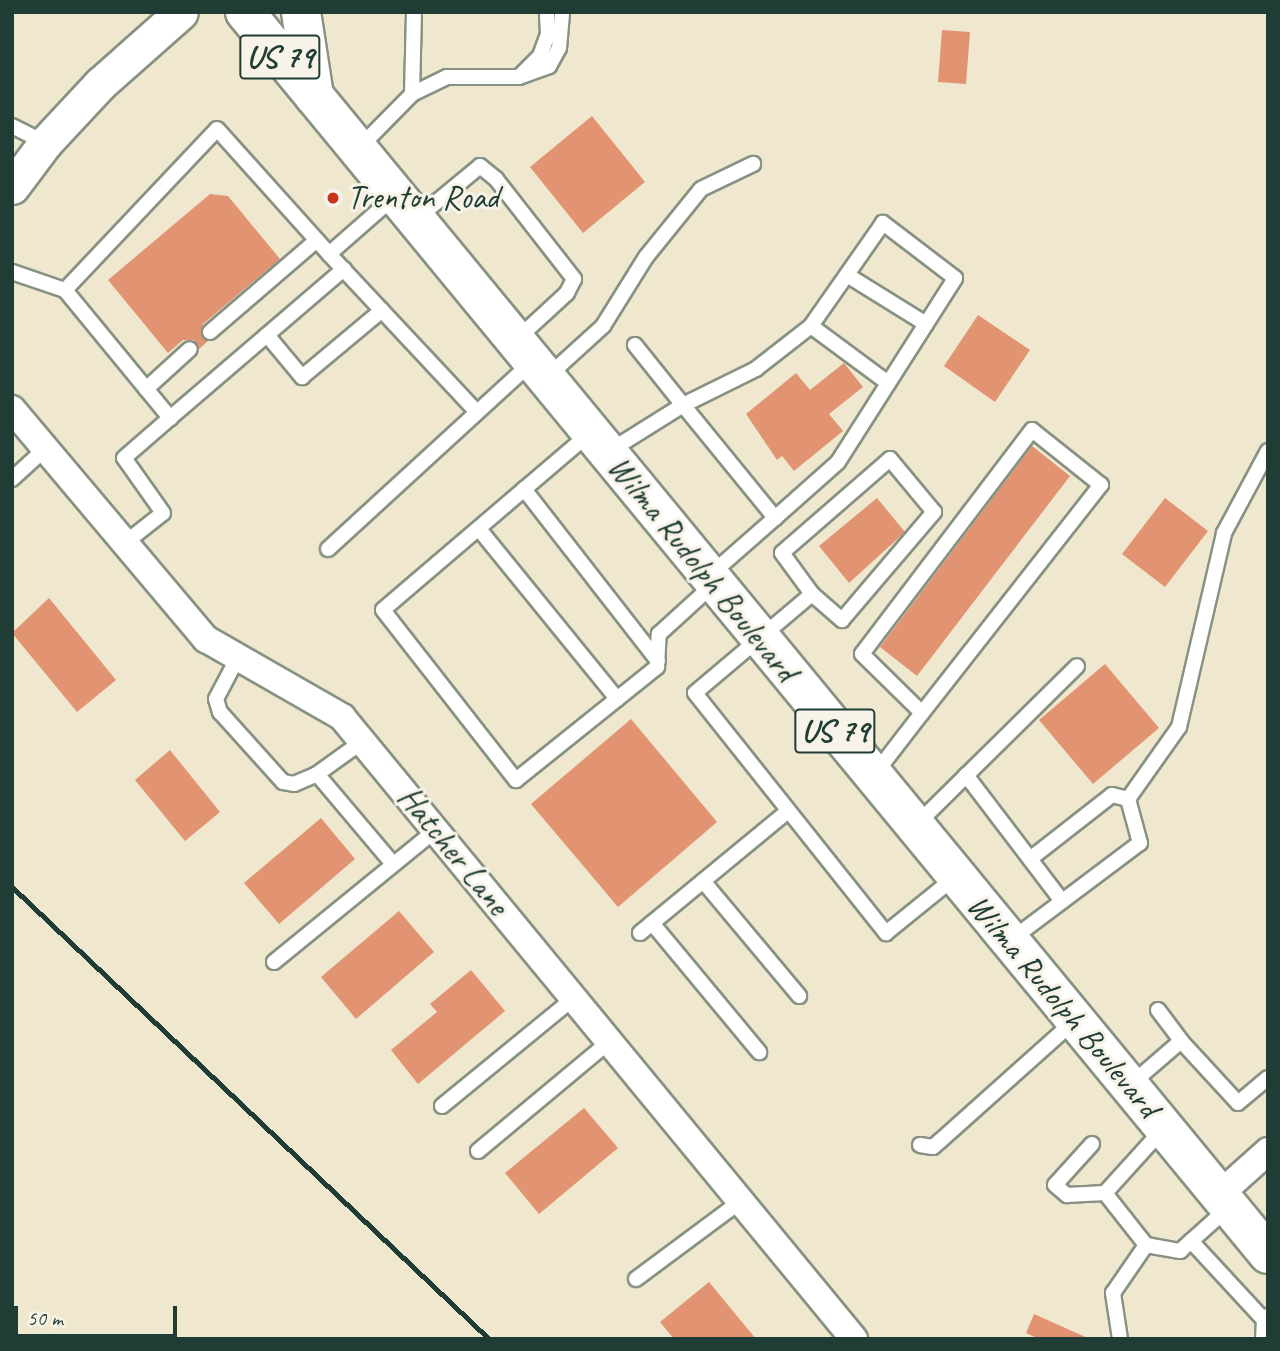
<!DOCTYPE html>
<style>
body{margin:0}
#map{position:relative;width:1280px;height:1351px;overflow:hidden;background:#efe8cf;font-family:Caveat,sans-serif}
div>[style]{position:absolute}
.building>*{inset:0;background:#e29371}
.roads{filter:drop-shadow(2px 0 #879282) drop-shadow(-2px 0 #879282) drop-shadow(0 2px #879282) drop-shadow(0 -2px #879282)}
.service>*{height:14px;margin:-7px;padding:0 7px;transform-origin:7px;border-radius:7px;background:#fff}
.minor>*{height:26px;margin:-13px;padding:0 13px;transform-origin:13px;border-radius:13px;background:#fff}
.tertiary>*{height:33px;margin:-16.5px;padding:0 16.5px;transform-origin:16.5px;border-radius:16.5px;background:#fff}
.trunk>*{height:38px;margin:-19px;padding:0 19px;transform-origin:19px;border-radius:19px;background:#fff}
.rail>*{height:5px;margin:-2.5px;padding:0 2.5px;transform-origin:2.5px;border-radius:2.5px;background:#1f3d34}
.dots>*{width:19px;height:19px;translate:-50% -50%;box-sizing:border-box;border:4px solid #f7f3e8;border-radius:50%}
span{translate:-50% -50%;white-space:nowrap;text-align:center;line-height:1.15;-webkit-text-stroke:6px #f7f3e8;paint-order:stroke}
.shield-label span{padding:2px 5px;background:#f7f3e8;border:2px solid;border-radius:5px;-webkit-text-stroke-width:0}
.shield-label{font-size:32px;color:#1f3d34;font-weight:700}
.poi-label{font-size:33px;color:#1f3d34}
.left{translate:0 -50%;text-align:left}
.street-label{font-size:33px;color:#1f3d34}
.frame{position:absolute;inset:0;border:14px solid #1f3d34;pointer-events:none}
.scale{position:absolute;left:14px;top:1306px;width:163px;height:32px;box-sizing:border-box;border:4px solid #1f3d34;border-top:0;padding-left:9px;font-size:21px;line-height:24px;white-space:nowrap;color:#1f3d34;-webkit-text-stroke:5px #f7f3e8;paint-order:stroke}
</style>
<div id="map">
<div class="building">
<div style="clip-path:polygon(942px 30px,970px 32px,966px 84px,938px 82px)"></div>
<div style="clip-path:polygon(592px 116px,645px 182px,583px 233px,530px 167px)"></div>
<div style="clip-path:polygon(210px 194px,228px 196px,280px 259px,203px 324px,201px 334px,208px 341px,199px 349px,194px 340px,183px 340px,168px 353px,108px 280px)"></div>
<div style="clip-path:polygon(978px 315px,1030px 350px,995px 402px,944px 366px)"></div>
<div style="clip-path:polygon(844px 363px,863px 387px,829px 414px,843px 431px,794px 471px,782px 456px,777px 460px,746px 414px,796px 373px,810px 390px)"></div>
<div style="clip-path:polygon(1032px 446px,1070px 476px,917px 676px,880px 647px)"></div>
<div style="clip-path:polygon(877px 498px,905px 532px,849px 583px,819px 546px)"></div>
<div style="clip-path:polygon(1165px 498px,1208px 531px,1165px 587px,1122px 554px)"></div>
<div style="clip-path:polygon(49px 598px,116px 680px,77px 712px,12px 633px)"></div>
<div style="clip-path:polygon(1105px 664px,1159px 728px,1093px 784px,1039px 720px)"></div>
<div style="clip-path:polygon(631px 719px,717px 822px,618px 907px,531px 804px)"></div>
<div style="clip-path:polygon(170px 750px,220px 812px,185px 841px,135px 780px)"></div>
<div style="clip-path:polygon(321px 818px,355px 859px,279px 924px,244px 883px)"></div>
<div style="clip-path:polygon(399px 911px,434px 952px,356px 1019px,321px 977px)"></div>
<div style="clip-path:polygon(471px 970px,505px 1011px,418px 1084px,391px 1050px,437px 1012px,430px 1004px)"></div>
<div style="clip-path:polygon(584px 1108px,618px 1148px,539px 1214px,505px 1173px)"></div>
<div style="clip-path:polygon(709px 1282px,756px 1339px,674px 1339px,660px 1322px)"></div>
<div style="clip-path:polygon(1034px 1314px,1090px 1339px,1039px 1339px,1026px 1333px)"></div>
</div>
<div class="roads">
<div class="service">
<div style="left:519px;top:77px;width:30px;rotate:-45deg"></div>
<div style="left:540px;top:56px;width:23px;rotate:-70deg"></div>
<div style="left:548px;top:34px;width:22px;rotate:-93deg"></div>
<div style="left:412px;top:94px;width:82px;rotate:-88.6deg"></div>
<div style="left:12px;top:126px;width:37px;rotate:27deg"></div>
<div style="left:359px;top:148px;width:76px;rotate:-45.5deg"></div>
<div style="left:412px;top:94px;width:39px;rotate:-26deg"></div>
<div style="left:447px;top:77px;width:72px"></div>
<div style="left:519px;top:77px;width:32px;rotate:-20deg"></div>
<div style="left:549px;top:66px;width:21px;rotate:-61deg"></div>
<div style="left:559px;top:48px;width:36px;rotate:-85deg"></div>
<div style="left:416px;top:219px;width:83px;rotate:-39.6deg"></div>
<div style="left:480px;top:166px;width:21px;rotate:39deg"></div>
<div style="left:496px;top:179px;width:127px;rotate:52deg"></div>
<div style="left:574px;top:279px;width:16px;rotate:117deg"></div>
<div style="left:567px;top:293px;width:67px;rotate:137.4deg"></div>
<div style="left:329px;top:254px;width:216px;rotate:46.9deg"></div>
<div style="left:12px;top:272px;width:56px;rotate:18.8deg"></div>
<div style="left:65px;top:290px;width:221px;rotate:-46.6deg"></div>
<div style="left:217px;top:129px;width:168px;rotate:48.1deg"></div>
<div style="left:329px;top:254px;width:86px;rotate:-41.2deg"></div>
<div style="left:847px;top:275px;width:93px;rotate:31.8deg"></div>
<div style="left:65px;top:290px;width:166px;rotate:50.6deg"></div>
<div style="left:170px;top:418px;width:229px;rotate:-40.6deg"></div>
<div style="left:811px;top:326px;width:96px;rotate:36.5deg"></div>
<div style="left:210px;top:332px;width:141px;rotate:-40.7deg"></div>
<div style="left:267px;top:335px;width:55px;rotate:50.2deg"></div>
<div style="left:302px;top:377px;width:104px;rotate:-39.9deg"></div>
<div style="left:547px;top:377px;width:76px;rotate:-42.3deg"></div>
<div style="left:603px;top:326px;width:81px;rotate:-58.1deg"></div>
<div style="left:646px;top:257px;width:87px;rotate:-51deg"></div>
<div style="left:701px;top:189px;width:58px;rotate:-25.7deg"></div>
<div style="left:146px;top:389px;width:59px;rotate:-42.3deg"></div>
<div style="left:590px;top:433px;width:272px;rotate:139.5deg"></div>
<div style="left:383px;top:610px;width:216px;rotate:52deg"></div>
<div style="left:516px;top:780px;width:181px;rotate:-38.7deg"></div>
<div style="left:657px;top:667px;width:33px;rotate:-87deg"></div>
<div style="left:659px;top:634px;width:74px;rotate:-42.3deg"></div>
<div style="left:608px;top:452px;width:89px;rotate:-32.1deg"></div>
<div style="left:683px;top:405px;width:77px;rotate:-128.7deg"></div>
<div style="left:12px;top:479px;width:45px;rotate:-42.3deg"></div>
<div style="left:524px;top:489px;width:218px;rotate:52.1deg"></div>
<div style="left:479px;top:529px;width:219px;rotate:50.9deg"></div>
<div style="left:125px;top:543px;width:48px;rotate:-38.3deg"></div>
<div style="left:163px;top:513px;width:67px;rotate:-125.3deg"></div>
<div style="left:124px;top:458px;width:61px;rotate:-41deg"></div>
<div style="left:328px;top:549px;width:275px;rotate:-42.5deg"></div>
<div style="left:710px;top:575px;width:86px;rotate:-41.2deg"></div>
<div style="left:775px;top:518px;width:84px;rotate:-41.6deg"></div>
<div style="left:838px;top:462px;width:218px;rotate:-57.5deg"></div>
<div style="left:955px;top:278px;width:91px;rotate:-142.6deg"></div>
<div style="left:883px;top:223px;width:126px;rotate:125deg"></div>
<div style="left:811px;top:326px;width:70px;rotate:142deg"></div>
<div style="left:756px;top:369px;width:81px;rotate:153.7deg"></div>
<div style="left:683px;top:405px;width:146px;rotate:50.8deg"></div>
<div style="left:812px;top:594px;width:40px;rotate:41deg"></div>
<div style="left:842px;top:620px;width:142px;rotate:-49.6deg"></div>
<div style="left:934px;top:512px;width:69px;rotate:-129.7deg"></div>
<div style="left:890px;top:459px;width:143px;rotate:139deg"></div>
<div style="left:782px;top:553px;width:51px;rotate:53.8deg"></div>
<div style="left:812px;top:594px;width:153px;rotate:139.8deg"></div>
<div style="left:695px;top:693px;width:307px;rotate:51.5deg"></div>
<div style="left:886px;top:933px;width:87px;rotate:-39deg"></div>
<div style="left:237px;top:659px;width:45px;rotate:117.7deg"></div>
<div style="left:216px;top:699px;width:14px;rotate:73deg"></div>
<div style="left:220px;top:712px;width:94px;rotate:48deg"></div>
<div style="left:283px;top:782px;width:11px;rotate:10deg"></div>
<div style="left:294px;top:784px;width:25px;rotate:-23deg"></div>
<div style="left:363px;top:741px;width:57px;rotate:144.3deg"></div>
<div style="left:317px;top:774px;width:118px;rotate:49.8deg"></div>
<div style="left:874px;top:775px;width:78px;rotate:-52.3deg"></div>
<div style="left:922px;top:713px;width:290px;rotate:-51.9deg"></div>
<div style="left:1101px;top:485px;width:88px;rotate:-141.4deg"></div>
<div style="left:1032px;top:430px;width:281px;rotate:127.2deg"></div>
<div style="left:862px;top:654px;width:84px;rotate:44.5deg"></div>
<div style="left:966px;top:775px;width:158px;rotate:52.7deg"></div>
<div style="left:1128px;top:799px;width:88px;rotate:-54.7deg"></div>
<div style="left:1179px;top:727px;width:199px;rotate:-76.9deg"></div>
<div style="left:1224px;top:533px;width:93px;rotate:-61.8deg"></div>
<div style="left:916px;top:825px;width:226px;rotate:-44.6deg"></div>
<div style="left:1030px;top:859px;width:104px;rotate:-38deg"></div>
<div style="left:1112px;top:795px;width:16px;rotate:14deg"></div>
<div style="left:703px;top:881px;width:150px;rotate:50.1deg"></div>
<div style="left:652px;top:923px;width:168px;rotate:50.3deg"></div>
<div style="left:640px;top:933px;width:192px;rotate:-39.5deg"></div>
<div style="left:1012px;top:939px;width:160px;rotate:-36.9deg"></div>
<div style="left:1140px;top:843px;width:46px;rotate:-105.3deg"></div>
<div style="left:274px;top:962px;width:209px;rotate:-39.2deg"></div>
<div style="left:1158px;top:1010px;width:39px;rotate:53deg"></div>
<div style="left:1130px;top:1085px;width:67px;rotate:-40.8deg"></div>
<div style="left:1181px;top:1041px;width:84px;rotate:47.4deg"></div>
<div style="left:1238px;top:1103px;width:39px;rotate:-40deg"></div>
<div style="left:442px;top:1106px;width:171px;rotate:-39.3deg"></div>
<div style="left:1163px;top:1129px;width:86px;rotate:132.2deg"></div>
<div style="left:1105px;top:1193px;width:66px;rotate:51.7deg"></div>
<div style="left:1146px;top:1245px;width:35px;rotate:10deg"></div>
<div style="left:1180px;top:1251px;width:66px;rotate:-41.9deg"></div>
<div style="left:1092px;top:1144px;width:55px;rotate:132.1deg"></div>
<div style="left:1055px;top:1185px;width:16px;rotate:40deg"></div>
<div style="left:1067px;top:1195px;width:38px;rotate:-3deg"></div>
<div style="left:920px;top:1145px;width:13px;rotate:9deg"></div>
<div style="left:933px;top:1147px;width:9px;rotate:-41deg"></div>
<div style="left:940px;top:1141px;width:180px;rotate:-41.8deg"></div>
<div style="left:478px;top:1151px;width:172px;rotate:-39.8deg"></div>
<div style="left:1191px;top:1241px;width:108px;rotate:47.3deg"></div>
<div style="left:1264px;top:1320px;width:6px;rotate:-45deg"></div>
<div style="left:636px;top:1279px;width:131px;rotate:-36.6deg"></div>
<div style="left:1120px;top:1339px;width:47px;rotate:-98.7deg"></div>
<div style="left:1113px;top:1293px;width:58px;rotate:-55.5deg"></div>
<div style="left:1263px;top:1339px;width:19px;rotate:-87deg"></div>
</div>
<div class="minor">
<div style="left:12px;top:409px;width:301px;rotate:49.9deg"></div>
<div style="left:206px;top:639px;width:157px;rotate:29.8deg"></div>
<div style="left:342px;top:717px;width:806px;rotate:50.54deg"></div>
<div style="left:1219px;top:1195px;width:66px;rotate:-41.9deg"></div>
</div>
<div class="tertiary">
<div style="left:12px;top:187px;width:55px;rotate:-53.1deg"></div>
<div style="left:45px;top:143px;width:81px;rotate:-47deg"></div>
<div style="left:100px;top:84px;width:108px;rotate:-41.6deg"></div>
</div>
<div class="trunk">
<div style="left:245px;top:12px;width:1609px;rotate:50.52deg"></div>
<div style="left:301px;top:12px;width:85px;rotate:81.2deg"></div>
</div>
</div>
<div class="rail">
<div style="left:12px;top:887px;width:657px;rotate:43.46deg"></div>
</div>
<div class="dots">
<div style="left:333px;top:198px;background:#c8321e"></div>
</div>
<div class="shield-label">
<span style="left:280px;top:57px">US 79</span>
<span style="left:835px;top:731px">US 79</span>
</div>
<div class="poi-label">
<span class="left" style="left:347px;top:198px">Trenton Road</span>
</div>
<div class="street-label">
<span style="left:702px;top:569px;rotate:51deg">Wilma Rudolph Boulevard</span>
<span style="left:453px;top:851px;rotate:51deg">Hatcher Lane</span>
<span style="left:1063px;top:1006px;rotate:50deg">Wilma Rudolph Boulevard</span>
</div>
<div class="frame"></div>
<div class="scale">50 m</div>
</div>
